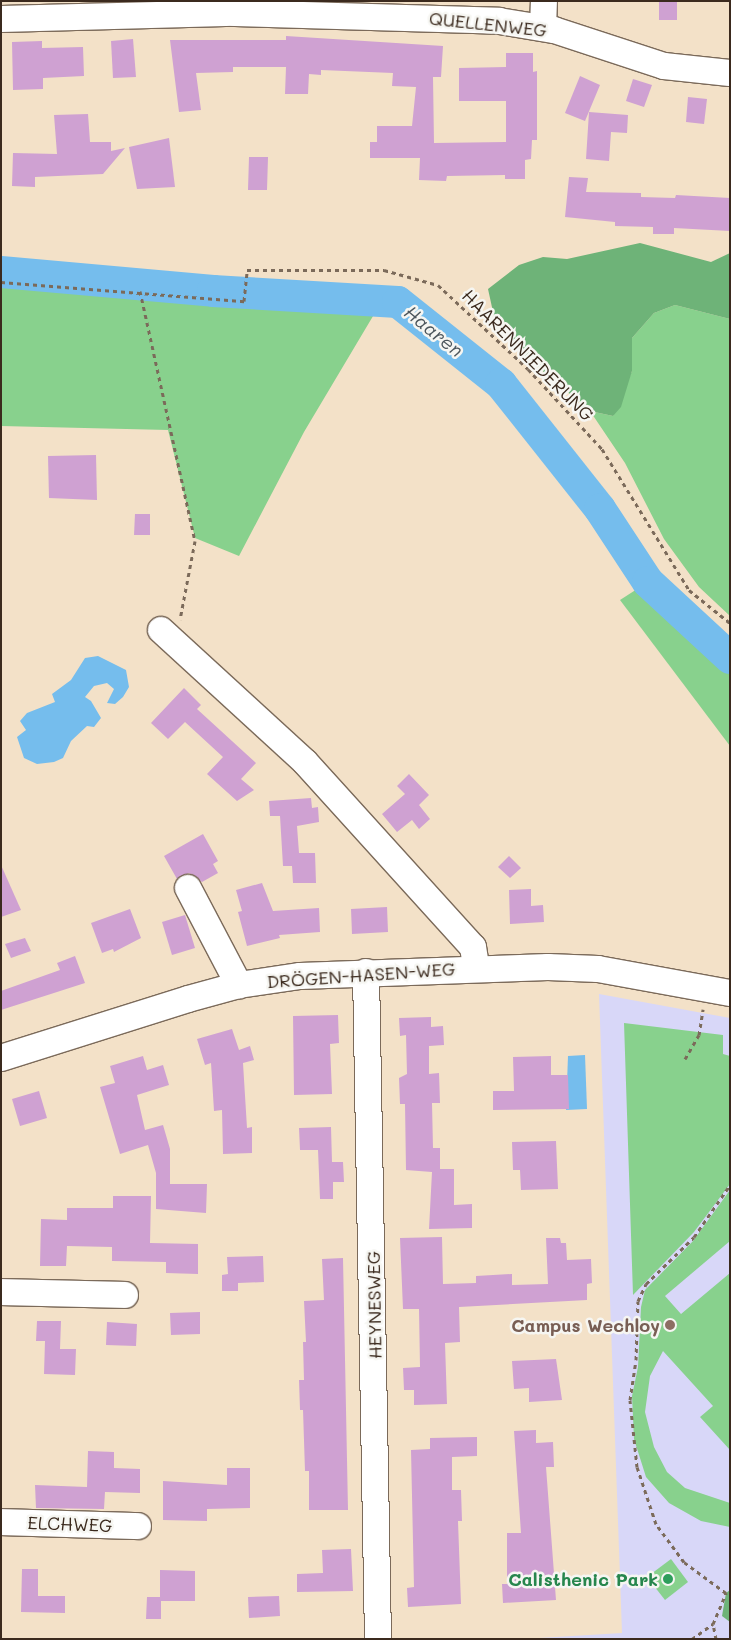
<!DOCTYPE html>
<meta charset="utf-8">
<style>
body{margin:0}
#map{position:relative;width:731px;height:1640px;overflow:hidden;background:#f3e1c8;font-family:Mali,sans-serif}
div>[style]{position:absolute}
.built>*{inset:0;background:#d8d7f8}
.green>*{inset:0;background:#88d18d}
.forest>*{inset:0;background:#6eb378}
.water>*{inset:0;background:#75bded}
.river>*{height:32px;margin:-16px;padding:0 16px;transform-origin:16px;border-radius:16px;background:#75bded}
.building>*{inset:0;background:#cfa1d2}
.path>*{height:3px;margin-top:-1.5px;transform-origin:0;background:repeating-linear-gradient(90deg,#7b6a5a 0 4px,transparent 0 8px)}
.roads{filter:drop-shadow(1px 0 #7b6a5a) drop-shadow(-1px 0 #7b6a5a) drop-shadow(0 1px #7b6a5a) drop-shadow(0 -1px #7b6a5a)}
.minor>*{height:26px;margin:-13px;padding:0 13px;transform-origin:13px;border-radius:13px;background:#fff}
.dots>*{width:14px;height:14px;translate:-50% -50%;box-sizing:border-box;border:2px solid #f6f6f2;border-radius:50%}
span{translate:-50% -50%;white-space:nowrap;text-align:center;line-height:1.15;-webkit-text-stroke:5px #f6f6f2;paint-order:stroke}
.street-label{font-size:18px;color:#3b2a1e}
.education-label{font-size:18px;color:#785e54;font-weight:700}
.right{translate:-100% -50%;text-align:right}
.leisure-label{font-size:18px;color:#27864d;font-weight:700}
.water-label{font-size:19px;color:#4c565c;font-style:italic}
.frame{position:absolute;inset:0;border:2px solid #3b2a1e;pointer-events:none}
</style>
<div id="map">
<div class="built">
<div style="clip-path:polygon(599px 994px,730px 1018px,730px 1639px,523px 1639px,622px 1633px)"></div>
</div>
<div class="green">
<div style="clip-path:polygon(1px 270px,382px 301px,304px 432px,239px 556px,195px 538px,168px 430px,1px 426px)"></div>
<div style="clip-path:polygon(675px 305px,730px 319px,730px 616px,699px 587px,664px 539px,625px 463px,590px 411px,613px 416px,632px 371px,632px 338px,654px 313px)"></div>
<div style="clip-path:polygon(648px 582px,730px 658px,730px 746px,620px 600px)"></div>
<div style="clip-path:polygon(624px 1023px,723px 1035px,723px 1054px,730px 1056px,730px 1184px,694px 1232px,633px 1295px)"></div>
<div style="clip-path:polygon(730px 1190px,730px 1241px,665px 1296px,681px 1314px,730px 1273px,730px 1450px,700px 1417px,713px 1406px,663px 1351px,650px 1376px,645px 1412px,654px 1447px,667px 1472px,685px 1488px,730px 1503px,730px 1527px,701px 1521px,669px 1503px,646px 1477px,634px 1439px,632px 1396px,638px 1367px,641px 1307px,645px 1290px,693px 1241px)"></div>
<div style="clip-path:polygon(671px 1559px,688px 1582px,665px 1600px,647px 1577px)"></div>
</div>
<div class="forest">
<div style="clip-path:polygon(640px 243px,711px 262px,730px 253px,730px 319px,675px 305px,654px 313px,632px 338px,632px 371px,621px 407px,613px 416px,590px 411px,519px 351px,495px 321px,488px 289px,519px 265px,543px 257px,567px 259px)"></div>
<div style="clip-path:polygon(730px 1590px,730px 1622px,722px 1616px,726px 1593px)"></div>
</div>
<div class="water">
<div style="clip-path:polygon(98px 656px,126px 670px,129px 687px,123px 697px,115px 704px,107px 703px,114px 689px,107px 683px,94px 686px,85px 697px,91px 701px,101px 718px,94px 727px,87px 726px,71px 741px,63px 758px,54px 762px,37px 764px,24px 758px,17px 737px,26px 730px,20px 721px,27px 713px,55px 702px,52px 694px,71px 680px,85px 658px)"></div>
<div style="clip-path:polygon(585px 1055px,587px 1109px,566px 1110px,568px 1056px)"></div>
</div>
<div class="river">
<div style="left:1px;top:272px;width:213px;rotate:5.1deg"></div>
<div style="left:213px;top:291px;width:185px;rotate:3.4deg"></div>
<div style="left:398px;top:302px;width:132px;rotate:38.5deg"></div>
<div style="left:501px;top:384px;width:159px;rotate:51.6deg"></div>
<div style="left:600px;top:509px;width:87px;rotate:56.7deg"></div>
<div style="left:648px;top:582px;width:112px;rotate:42.8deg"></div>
</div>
<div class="building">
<div style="clip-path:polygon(659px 1px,677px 1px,677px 20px,659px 20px)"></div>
<div style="clip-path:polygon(286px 36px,443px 46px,441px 77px,433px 77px,434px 143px,506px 142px,506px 101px,459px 101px,459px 68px,506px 67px,506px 53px,533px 53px,533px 72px,537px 71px,537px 140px,532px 140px,531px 159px,525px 160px,525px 179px,505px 179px,505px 175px,447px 176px,446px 181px,419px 180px,420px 158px,370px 158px,370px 142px,377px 142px,377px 126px,412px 126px,416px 87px,392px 86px,393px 73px,321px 70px,321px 75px,309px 74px,308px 94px,285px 94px,286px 67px,233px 67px,233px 72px,196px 73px,201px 110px,179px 112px,170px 40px,286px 40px)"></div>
<div style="clip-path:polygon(133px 39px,136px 77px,113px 78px,111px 41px)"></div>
<div style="clip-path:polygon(42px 41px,42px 48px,83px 47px,84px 76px,43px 78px,43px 89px,13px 90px,12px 42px)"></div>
<div style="clip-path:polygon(580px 76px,600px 85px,585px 121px,565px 113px)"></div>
<div style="clip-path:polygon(633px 79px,652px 85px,644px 107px,626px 101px)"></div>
<div style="clip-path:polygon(688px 97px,707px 99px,704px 124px,686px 122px)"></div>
<div style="clip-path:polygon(589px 112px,628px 115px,627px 133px,611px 132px,609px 161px,586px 159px)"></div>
<div style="clip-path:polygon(88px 114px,90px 142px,111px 142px,111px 151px,125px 148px,103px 174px,35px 177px,35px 187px,12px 186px,13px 153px,57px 154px,54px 115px)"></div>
<div style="clip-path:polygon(169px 138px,175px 187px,137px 189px,129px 147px)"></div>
<div style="clip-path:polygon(249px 157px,268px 157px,267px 190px,248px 190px)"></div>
<div style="clip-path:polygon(569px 177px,588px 178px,586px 192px,641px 193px,641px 197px,675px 198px,676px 195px,730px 198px,730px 231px,674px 228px,674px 234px,653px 234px,653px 227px,615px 226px,615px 222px,565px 217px)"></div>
<div style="clip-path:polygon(96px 455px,97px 500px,49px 498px,48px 456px)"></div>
<div style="clip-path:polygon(135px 514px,150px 514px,150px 535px,134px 535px)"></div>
<div style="clip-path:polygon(184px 688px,201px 705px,197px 709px,256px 763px,241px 779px,254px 790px,237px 801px,207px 774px,223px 757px,185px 722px,168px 739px,151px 723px)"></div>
<div style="clip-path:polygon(409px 774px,429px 795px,419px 805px,430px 819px,419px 829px,412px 820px,397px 832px,382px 814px,405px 794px,397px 786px)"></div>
<div style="clip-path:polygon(311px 798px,312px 808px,318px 807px,319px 822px,297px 826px,299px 853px,315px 853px,316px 883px,293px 883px,292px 866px,283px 866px,280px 816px,270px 816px,269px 801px)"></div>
<div style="clip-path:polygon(203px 834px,218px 861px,213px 864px,218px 873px,202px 882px,189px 873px,177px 879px,164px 856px)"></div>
<div style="clip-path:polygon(509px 856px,521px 868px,510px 878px,498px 867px)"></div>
<div style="clip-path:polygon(1px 865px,21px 910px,1px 917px)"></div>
<div style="clip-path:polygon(262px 883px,273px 911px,319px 908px,320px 932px,279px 935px,280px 938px,247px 946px,238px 912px,242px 911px,236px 890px)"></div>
<div style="clip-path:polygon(531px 889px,531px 906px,543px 905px,544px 922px,510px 924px,509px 890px)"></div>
<div style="clip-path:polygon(387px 907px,388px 932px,352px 934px,351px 909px)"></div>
<div style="clip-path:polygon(130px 909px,141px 938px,114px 952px,113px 949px,102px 953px,91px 923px)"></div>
<div style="clip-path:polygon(185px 915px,195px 948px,172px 955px,162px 922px)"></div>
<div style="clip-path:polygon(25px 938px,31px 951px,11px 958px,5px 944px)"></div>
<div style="clip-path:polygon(75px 956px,85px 983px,1px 1010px,1px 991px,60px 970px,57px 963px)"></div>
<div style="clip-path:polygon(338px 1015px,339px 1043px,330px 1044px,332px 1094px,294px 1095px,293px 1016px)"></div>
<div style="clip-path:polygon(431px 1017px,431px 1027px,443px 1026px,444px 1045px,429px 1046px,429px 1074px,439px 1073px,440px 1103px,432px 1103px,433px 1148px,440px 1148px,440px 1169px,454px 1169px,454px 1205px,472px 1204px,472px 1228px,429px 1229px,432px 1172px,406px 1170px,405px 1104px,400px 1104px,399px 1078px,407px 1074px,406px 1035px,400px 1036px,399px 1018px)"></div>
<div style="clip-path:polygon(232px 1029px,239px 1050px,250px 1046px,254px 1060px,243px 1063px,247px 1128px,252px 1127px,252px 1153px,223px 1154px,222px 1110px,214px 1111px,211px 1063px,205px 1065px,197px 1039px)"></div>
<div style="clip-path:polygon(143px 1056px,147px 1070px,163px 1065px,169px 1085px,137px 1095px,145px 1130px,163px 1125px,170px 1149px,170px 1184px,207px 1184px,206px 1213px,156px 1209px,156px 1173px,148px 1145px,120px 1154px,100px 1087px,115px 1083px,110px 1066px)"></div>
<div style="clip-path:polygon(551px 1056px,551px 1075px,568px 1075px,569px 1109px,493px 1110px,493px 1091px,514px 1091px,513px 1057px)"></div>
<div style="clip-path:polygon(39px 1091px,47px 1118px,20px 1126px,12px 1099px)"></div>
<div style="clip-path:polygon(331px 1127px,332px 1162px,343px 1162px,344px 1182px,333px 1182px,333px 1199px,320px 1199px,318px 1150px,300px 1150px,299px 1128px)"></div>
<div style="clip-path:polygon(556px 1141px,558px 1189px,521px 1190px,520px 1170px,513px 1170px,512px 1142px)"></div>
<div style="clip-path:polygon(113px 1196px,151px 1196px,150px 1243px,198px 1244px,198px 1274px,166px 1273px,166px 1262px,112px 1261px,112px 1247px,67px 1246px,66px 1266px,40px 1266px,41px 1219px,67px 1220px,67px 1208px,113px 1208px)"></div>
<div style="clip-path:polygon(442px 1237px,443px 1284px,476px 1283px,476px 1276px,512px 1274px,512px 1285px,548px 1284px,546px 1238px,560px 1238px,561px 1243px,566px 1243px,567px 1260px,591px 1259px,592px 1283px,587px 1284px,587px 1300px,459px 1307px,460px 1342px,445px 1343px,447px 1404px,414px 1405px,414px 1390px,404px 1390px,403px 1368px,420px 1367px,419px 1309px,403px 1309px,400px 1238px)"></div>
<div style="clip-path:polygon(263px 1256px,264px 1282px,238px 1283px,238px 1291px,222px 1291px,222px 1275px,228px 1274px,227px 1257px)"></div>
<div style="clip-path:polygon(343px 1258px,348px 1510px,309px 1510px,309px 1471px,305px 1471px,303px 1410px,300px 1410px,299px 1380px,304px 1380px,303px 1342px,306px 1342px,304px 1301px,324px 1300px,322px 1259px)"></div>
<div style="clip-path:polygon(200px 1312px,200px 1334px,171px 1335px,170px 1313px)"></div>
<div style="clip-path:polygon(37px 1321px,61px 1321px,60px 1349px,76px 1349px,75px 1375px,44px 1374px,45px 1341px,36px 1341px)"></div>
<div style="clip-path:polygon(107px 1322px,137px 1324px,136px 1346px,106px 1345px)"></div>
<div style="clip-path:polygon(556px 1359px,562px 1400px,529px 1402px,529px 1388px,514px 1389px,512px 1361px)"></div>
<div style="clip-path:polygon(536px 1430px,536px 1443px,553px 1442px,554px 1467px,546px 1467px,556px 1600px,503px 1603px,502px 1584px,507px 1584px,507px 1533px,521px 1533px,514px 1431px)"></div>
<div style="clip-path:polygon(477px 1437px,477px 1456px,452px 1457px,452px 1490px,461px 1490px,462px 1521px,458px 1521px,461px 1604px,408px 1607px,407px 1588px,414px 1587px,411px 1450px,430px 1449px,430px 1438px)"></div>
<div style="clip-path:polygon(88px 1451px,114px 1452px,114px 1468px,140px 1469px,140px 1493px,105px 1492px,104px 1509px,36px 1508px,35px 1485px,87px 1487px)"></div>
<div style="clip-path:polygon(227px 1468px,250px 1468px,250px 1508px,207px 1509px,207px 1521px,163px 1520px,163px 1481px,227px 1485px)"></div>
<div style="clip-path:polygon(351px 1549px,353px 1591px,297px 1592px,297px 1574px,323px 1573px,322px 1550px)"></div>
<div style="clip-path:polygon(22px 1569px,38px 1569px,38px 1596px,65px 1596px,65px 1613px,21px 1612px)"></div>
<div style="clip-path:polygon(160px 1570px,195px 1571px,195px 1601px,161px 1601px,161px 1619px,146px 1619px,147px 1597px,160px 1597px)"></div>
<div style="clip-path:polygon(279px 1596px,280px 1616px,249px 1618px,248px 1597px)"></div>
</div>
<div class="path">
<div style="left:1px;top:282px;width:244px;rotate:4.5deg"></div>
<div style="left:244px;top:301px;width:31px;rotate:-84deg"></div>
<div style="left:247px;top:270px;width:137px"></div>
<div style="left:384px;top:270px;width:56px;rotate:15.5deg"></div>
<div style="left:438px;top:285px;width:123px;rotate:43deg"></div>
<div style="left:528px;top:369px;width:109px;rotate:47.2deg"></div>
<div style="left:602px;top:449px;width:166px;rotate:58.3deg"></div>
<div style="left:689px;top:590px;width:53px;rotate:38.8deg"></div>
<div style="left:140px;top:291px;width:256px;rotate:77.6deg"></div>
<div style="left:195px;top:541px;width:80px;rotate:100.8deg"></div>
<div style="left:685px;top:1059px;width:28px;rotate:-60deg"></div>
<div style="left:699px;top:1035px;width:26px;rotate:-81deg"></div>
<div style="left:692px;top:1639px;width:26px;rotate:-36deg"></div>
<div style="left:716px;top:1639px;width:15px;rotate:-101deg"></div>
<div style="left:713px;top:1624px;width:34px;rotate:-67deg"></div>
<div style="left:726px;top:1593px;width:52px;rotate:-143.6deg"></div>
<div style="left:684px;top:1562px;width:47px;rotate:-126.4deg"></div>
<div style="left:656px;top:1524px;width:60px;rotate:-108.4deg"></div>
<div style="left:637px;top:1467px;width:67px;rotate:-96deg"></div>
<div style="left:630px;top:1400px;width:40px;rotate:-81.5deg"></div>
<div style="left:636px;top:1360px;width:59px;rotate:-88.1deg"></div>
<div style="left:638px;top:1301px;width:19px;rotate:-65deg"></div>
<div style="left:646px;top:1284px;width:67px;rotate:-44.4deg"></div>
<div style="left:694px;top:1237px;width:63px;rotate:-55.3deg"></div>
</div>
<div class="roads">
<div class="minor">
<div style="left:1px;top:19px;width:234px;rotate:-1.5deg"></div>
<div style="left:235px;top:13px;width:264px;rotate:1.7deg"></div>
<div style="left:499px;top:21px;width:56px;rotate:9.3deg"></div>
<div style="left:554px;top:30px;width:116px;rotate:18.1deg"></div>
<div style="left:664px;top:66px;width:66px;rotate:6.1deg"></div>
<div style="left:543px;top:28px;width:27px;rotate:-88deg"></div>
<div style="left:161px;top:630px;width:195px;rotate:42.5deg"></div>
<div style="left:305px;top:762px;width:250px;rotate:47.8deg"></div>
<div style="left:473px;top:947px;width:20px;rotate:81deg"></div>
<div style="left:188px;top:888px;width:110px;rotate:62.3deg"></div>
<div style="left:366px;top:972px;width:667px;rotate:88.97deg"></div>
<div style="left:1px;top:1058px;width:196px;rotate:-17.5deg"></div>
<div style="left:188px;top:999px;width:53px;rotate:-15.4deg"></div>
<div style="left:239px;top:985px;width:62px;rotate:-8.4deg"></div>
<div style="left:300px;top:976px;width:248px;rotate:-2.1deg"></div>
<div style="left:548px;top:967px;width:50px;rotate:2.3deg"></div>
<div style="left:598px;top:969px;width:134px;rotate:10.3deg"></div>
<div style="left:1px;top:1292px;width:124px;rotate:1.4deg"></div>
<div style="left:1px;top:1522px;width:137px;rotate:1.7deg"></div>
</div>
</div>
<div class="dots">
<div style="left:670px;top:1325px;background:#8d6e63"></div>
<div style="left:668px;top:1579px;background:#2e9e5b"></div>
</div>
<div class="street-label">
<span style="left:488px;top:24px;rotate:6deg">QUELLENWEG</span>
<span style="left:528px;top:355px;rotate:45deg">HAARENNIEDERUNG</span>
<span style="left:361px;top:975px;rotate:-4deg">DRÖGEN-HASEN-WEG</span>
<span style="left:374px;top:1305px;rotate:-91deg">HEYNESWEG</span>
<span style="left:70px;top:1524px;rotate:2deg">ELCHWEG</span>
</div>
<div class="education-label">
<span class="right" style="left:660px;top:1325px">Campus Wechloy</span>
</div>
<div class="leisure-label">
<span class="right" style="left:658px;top:1579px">Calisthenic Park</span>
</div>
<div class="water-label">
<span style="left:434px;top:331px;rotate:39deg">Haaren</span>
</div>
<div class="frame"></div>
</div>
